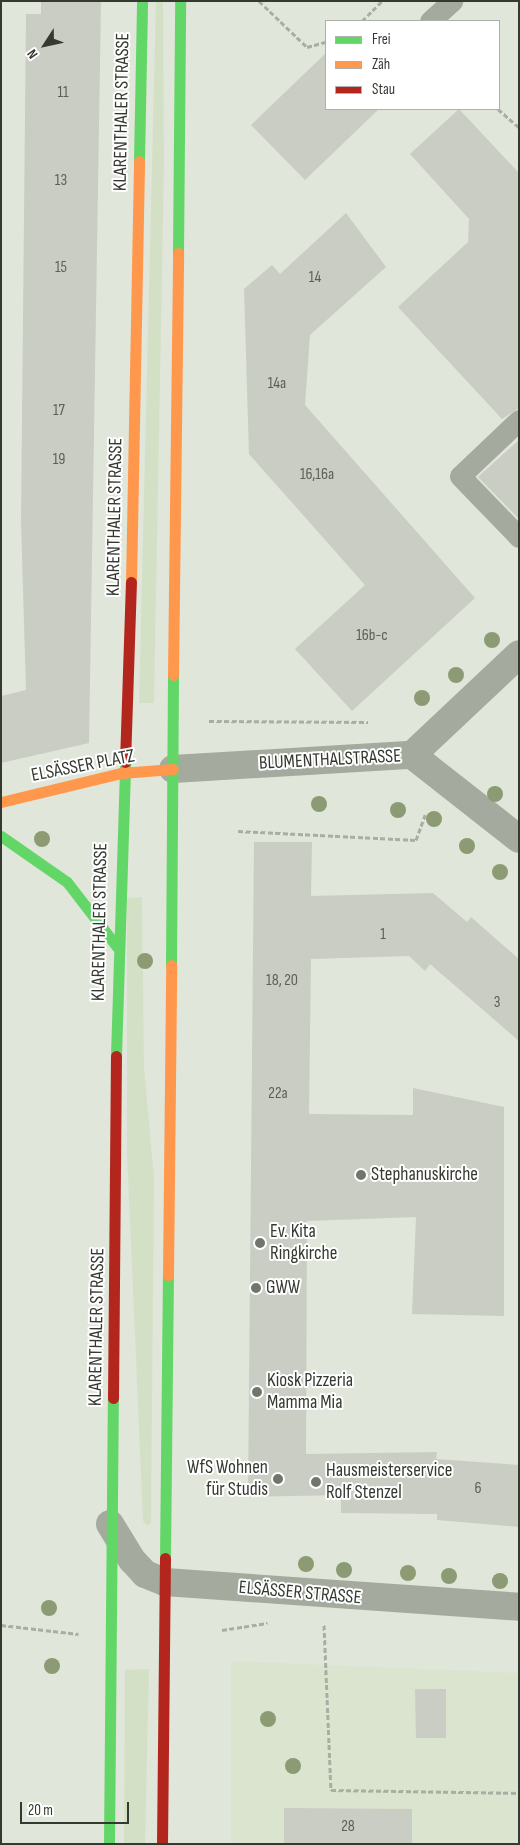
<!DOCTYPE html>
<meta charset="utf-8">
<style>
body{margin:0}
#map{position:relative;width:520px;height:1845px;overflow:hidden;background:#e0e6da;font-family:"Sofia Sans Condensed",sans-serif}
div>[style]{position:absolute}
.built>*{inset:0;background:#dae4ce}
.green>*{inset:0;background:#d4e0c6}
.building>*{inset:0;background:#c9cdc3}
.path>*{height:3px;margin-top:-1.5px;transform-origin:0;background:repeating-linear-gradient(90deg,#a9aea3 0 5px,transparent 0 7.5px)}
.lane>*{height:21px;margin:-10.5px;padding:0 10.5px;transform-origin:10.5px;border-radius:10.5px;background:#a4aa9d}
.street>*{height:28px;margin:-14px;padding:0 14px;transform-origin:14px;border-radius:14px;background:#a4aa9d}
.fast>*{height:11px;margin:-5.5px;padding:0 5.5px;transform-origin:5.5px;border-radius:5.5px;background:#63d668}
.slow>*{height:11px;margin:-5.5px;padding:0 5.5px;transform-origin:5.5px;border-radius:5.5px;background:#ff974d}
.jam>*{height:11px;margin:-5.5px;padding:0 5.5px;transform-origin:5.5px;border-radius:5.5px;background:#b3261e}
.trees>*{width:16px;height:16px;margin:-8px;border-radius:50%;background:#8c9b73}
.dots>*{width:14px;height:14px;translate:-50% -50%;box-sizing:border-box;border:2px solid #fff;border-radius:50%}
span{translate:-50% -50%;white-space:nowrap;text-align:center;line-height:1.15;-webkit-text-stroke:4px #fff;paint-order:stroke}
.number-label{font-size:16px;color:#5c6057}
.number-label span{-webkit-text-stroke-width:0}
.street-label{font-size:19px;color:#353930}
.poi-label{font-size:19px;color:#353930}
.left{translate:0 -50%;text-align:left}
.right{translate:-100% -50%;text-align:right}
.frame{position:absolute;inset:0;border:2px solid #353930;pointer-events:none}
.legend{position:absolute;left:325px;top:20px;width:175px;height:90px;box-sizing:border-box;background:#fff;border:1px solid #aeb0ac;margin:0;padding:6px 9px;list-style:none;font-size:15px;color:#353930}
.legend li{display:flex;align-items:center;gap:10px;height:25px}
.legend b{width:25px;border:1px solid #aeb0ac}
.north{position:absolute;left:20px;top:20px;width:50px;height:50px;-webkit-text-stroke:4px #fff;paint-order:stroke;rotate:235deg;font-size:14px;font-weight:700;line-height:20px;text-align:center;color:#353930}
.north::after{content:'';display:block;margin:auto;width:18px;height:22px;background:#353930;clip-path:polygon(50% 0,100% 100%,50% 72%,0 100%)}
.scale{position:absolute;left:20px;top:1802px;width:109px;height:22px;box-sizing:border-box;border:2px solid #353930;border-top:0;padding-left:6px;font-size:15px;line-height:18px;white-space:nowrap;color:#353930;-webkit-text-stroke:4px #fff;paint-order:stroke}
</style>
<div id="map">
<div class="built">
<div style="clip-path:polygon(231px 1661px,519px 1673px,519px 1844px,231px 1844px)"></div>
</div>
<div class="green">
<div style="clip-path:polygon(156px 1px,163px 1px,164px 164px,154px 703px,139px 703px)"></div>
<div style="clip-path:polygon(142px 897px,144px 1067px,154px 1178px,151px 1523px,147px 1526px,143px 1521px,127px 1153px,127px 898px)"></div>
<div style="clip-path:polygon(149px 1669px,145px 1844px,124px 1844px,125px 1670px)"></div>
</div>
<div class="building">
<div style="clip-path:polygon(41px 1px,101px 1px,89px 743px,1px 763px,1px 696px,26px 690px,21px 522px,26px 14px,41px 14px)"></div>
<div style="clip-path:polygon(326px 53px,326px 109px,379px 109px,305px 180px,251px 125px)"></div>
<div style="clip-path:polygon(459px 109px,519px 173px,519px 408px,502px 419px,398px 307px,468px 242px,469px 219px,410px 154px)"></div>
<div style="clip-path:polygon(346px 213px,386px 267px,310px 335px,305px 405px,475px 598px,352px 711px,295px 649px,365px 585px,249px 454px,244px 289px,272px 265px,280px 274px)"></div>
<div style="clip-path:polygon(519px 440px,519px 519px,478px 477px)"></div>
<div style="clip-path:polygon(254px 842px,312px 842px,311px 896px,433px 893px,467px 922px,471px 917px,519px 959px,519px 1041px,430px 964px,425px 971px,409px 956px,311px 959px,309px 1114px,413px 1115px,413px 1088px,504px 1107px,504px 1316px,412px 1314px,416px 1217px,307px 1221px,306px 1454px,437px 1452px,436px 1459px,519px 1465px,519px 1527px,437px 1520px,437px 1514px,341px 1513px,341px 1495px,248px 1497px)"></div>
<div style="clip-path:polygon(415px 1689px,446px 1689px,446px 1738px,416px 1738px)"></div>
<div style="clip-path:polygon(284px 1808px,412px 1809px,412px 1844px,284px 1844px)"></div>
</div>
<div class="path">
<div style="left:259px;top:1px;width:66px;rotate:43.8deg"></div>
<div style="left:307px;top:47px;width:20px;rotate:-15deg"></div>
<div style="left:362px;top:21px;width:28px;rotate:-45deg"></div>
<div style="left:498px;top:109px;width:28px;rotate:41deg"></div>
<div style="left:209px;top:721px;width:159px;rotate:0.4deg"></div>
<div style="left:238px;top:831px;width:178px;rotate:2.9deg"></div>
<div style="left:416px;top:840px;width:27px;rotate:-70deg"></div>
<div style="left:1px;top:1625px;width:78px;rotate:6.7deg"></div>
<div style="left:324px;top:1625px;width:165px;rotate:87.6deg"></div>
<div style="left:331px;top:1790px;width:188px;rotate:0.9deg"></div>
<div style="left:222px;top:1630px;width:46px;rotate:-8.8deg"></div>
</div>
<div class="lane">
<div style="left:430px;top:21px;width:30px;rotate:-42deg"></div>
<div style="left:519px;top:420px;width:81px;rotate:136.5deg"></div>
<div style="left:460px;top:476px;width:85px;rotate:46deg"></div>
</div>
<div class="street">
<div style="left:412px;top:755px;width:147px;rotate:-43.3deg"></div>
<div style="left:173px;top:769px;width:239px;rotate:-3.4deg"></div>
<div style="left:412px;top:755px;width:136px;rotate:38.1deg"></div>
<div style="left:110px;top:1524px;width:42px;rotate:58.6deg"></div>
<div style="left:132px;top:1560px;width:19px;rotate:47deg"></div>
<div style="left:145px;top:1574px;width:22px;rotate:22deg"></div>
<div style="left:165px;top:1582px;width:355px;rotate:4deg"></div>
</div>
<div class="fast">
<div style="left:139px;top:161px;width:160px;rotate:-88.9deg"></div>
<div style="left:178px;top:253px;width:252px;rotate:-89.5deg"></div>
<div style="left:1px;top:836px;width:80px;rotate:34.9deg"></div>
<div style="left:67px;top:882px;width:82px;rotate:52.4deg"></div>
<div style="left:171px;top:965px;width:290px;rotate:-89.6deg"></div>
<div style="left:116px;top:1056px;width:294px;rotate:-88.2deg"></div>
<div style="left:165px;top:1558px;width:283px;rotate:-89.4deg"></div>
<div style="left:109px;top:1844px;width:446px;rotate:-89.5deg"></div>
</div>
<div class="slow">
<div style="left:131px;top:582px;width:421px;rotate:-88.9deg"></div>
<div style="left:173px;top:675px;width:422px;rotate:-89.3deg"></div>
<div style="left:1px;top:802px;width:123px;rotate:-13.6deg"></div>
<div style="left:121px;top:773px;width:52px;rotate:-4.4deg"></div>
<div style="left:168px;top:1275px;width:310px;rotate:-89.4deg"></div>
</div>
<div class="jam">
<div style="left:125px;top:762px;width:180px;rotate:-88.1deg"></div>
<div style="left:113px;top:1398px;width:342px;rotate:-89.5deg"></div>
<div style="left:162px;top:1844px;width:286px;rotate:-89.4deg"></div>
</div>
<div class="trees">
<div style="left:492px;top:640px"></div>
<div style="left:456px;top:675px"></div>
<div style="left:422px;top:698px"></div>
<div style="left:495px;top:794px"></div>
<div style="left:319px;top:804px"></div>
<div style="left:398px;top:810px"></div>
<div style="left:434px;top:819px"></div>
<div style="left:42px;top:839px"></div>
<div style="left:467px;top:846px"></div>
<div style="left:500px;top:872px"></div>
<div style="left:145px;top:961px"></div>
<div style="left:306px;top:1564px"></div>
<div style="left:344px;top:1570px"></div>
<div style="left:408px;top:1573px"></div>
<div style="left:449px;top:1576px"></div>
<div style="left:500px;top:1581px"></div>
<div style="left:49px;top:1608px"></div>
<div style="left:52px;top:1666px"></div>
<div style="left:268px;top:1719px"></div>
<div style="left:293px;top:1766px"></div>
</div>
<div class="dots">
<div style="left:361px;top:1175px;background:#71766c"></div>
<div style="left:260px;top:1243px;background:#71766c"></div>
<div style="left:256px;top:1288px;background:#71766c"></div>
<div style="left:257px;top:1392px;background:#71766c"></div>
<div style="left:278px;top:1479px;background:#71766c"></div>
<div style="left:316px;top:1482px;background:#71766c"></div>
</div>
<div class="number-label">
<span style="left:63px;top:93px">11</span>
<span style="left:61px;top:181px">13</span>
<span style="left:61px;top:268px">15</span>
<span style="left:315px;top:278px">14</span>
<span style="left:277px;top:384px">14a</span>
<span style="left:59px;top:411px">17</span>
<span style="left:59px;top:460px">19</span>
<span style="left:317px;top:475px">16,16a</span>
<span style="left:372px;top:636px">16b-c</span>
<span style="left:383px;top:935px">1</span>
<span style="left:282px;top:981px">18, 20</span>
<span style="left:497px;top:1003px">3</span>
<span style="left:278px;top:1094px">22a</span>
<span style="left:478px;top:1489px">6</span>
<span style="left:348px;top:1827px">28</span>
</div>
<div class="street-label">
<span style="left:122px;top:112px;rotate:-89deg">KLARENTHALER STRASSE</span>
<span style="left:115px;top:517px;rotate:-89deg">KLARENTHALER STRASSE</span>
<span style="left:330px;top:760px;rotate:-3deg">BLUMENTHALSTRASSE</span>
<span style="left:83px;top:766px;rotate:-11deg">ELSÄSSER PLATZ</span>
<span style="left:100px;top:922px;rotate:-89deg">KLARENTHALER STRASSE</span>
<span style="left:97px;top:1327px;rotate:-89deg">KLARENTHALER STRASSE</span>
<span style="left:300px;top:1593px;rotate:5deg">ELSÄSSER STRASSE</span>
</div>
<div class="poi-label">
<span class="left" style="left:371px;top:1175px">Stephanuskirche</span>
<span class="left" style="left:270px;top:1243px">Ev. Kita<br>Ringkirche</span>
<span class="left" style="left:266px;top:1288px">GWW</span>
<span class="left" style="left:267px;top:1392px">Kiosk Pizzeria<br>Mamma Mia</span>
<span class="right" style="left:268px;top:1479px">WfS Wohnen<br>für Studis</span>
<span class="left" style="left:326px;top:1482px">Hausmeisterservice<br>Rolf Stenzel</span>
</div>
<div class="frame"></div>
<ul class="legend">
<li><b style="height:6px;background:#63d668"></b>Frei</li>
<li><b style="height:6px;background:#ff974d"></b>Zäh</li>
<li><b style="height:6px;background:#b3261e"></b>Stau</li>
</ul>
<div class="north">N</div>
<div class="scale">20 m</div>
</div>
